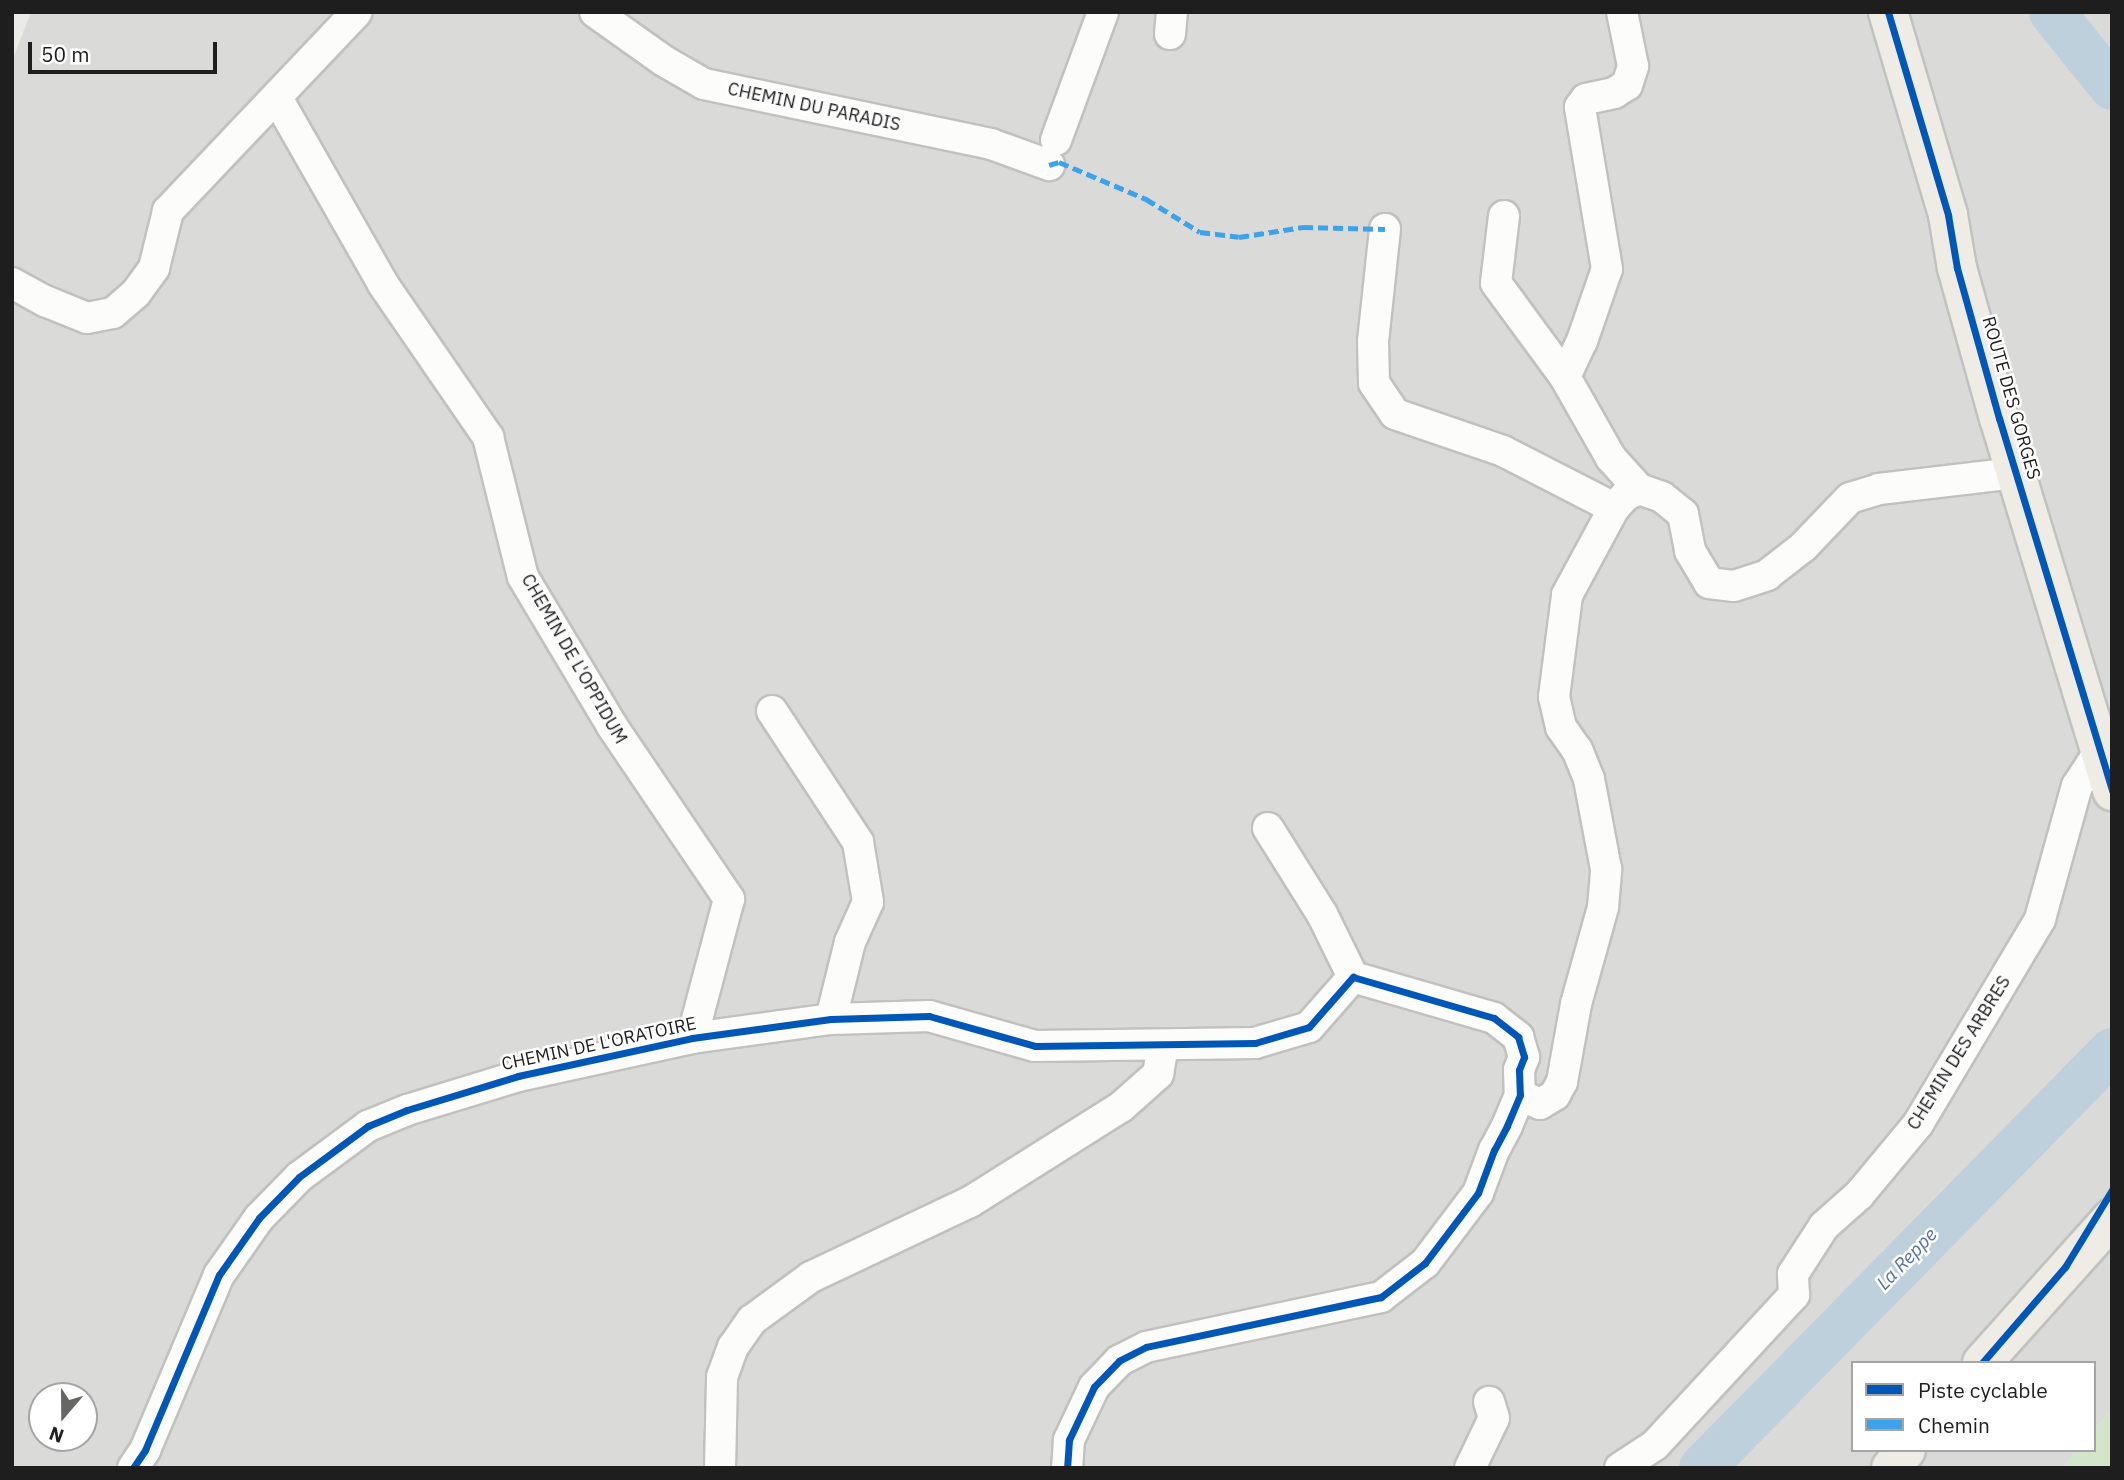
<!DOCTYPE html>
<style>
body{margin:0}
#map{position:relative;width:2124px;height:1480px;overflow:hidden;background:#ebebe7;font-family:"IBM Plex Sans",sans-serif}
div>[style]{position:absolute}
.residential>*{inset:0;background:#dadad8}
.grass>*{inset:0;background:#d4e6c9}
.river>*{height:46px;margin:-23px;padding:0 23px;transform-origin:23px;border-radius:23px;background:#bed0db}
.roads{filter:drop-shadow(2px 0 #c1c1bf) drop-shadow(-2px 0 #c1c1bf) drop-shadow(0 2px #c1c1bf) drop-shadow(0 -2px #c1c1bf)}
.street>*{height:30px;margin:-15px;padding:0 15px;transform-origin:15px;border-radius:15px;background:#fcfcfb}
.primary>*{height:38px;margin:-19px;padding:0 19px;transform-origin:19px;border-radius:19px;background:#eeece5}
.quiet>*{height:5px;margin-top:-2.5px;transform-origin:0;background:repeating-linear-gradient(90deg,#3da2ea 0 10px,transparent 0 15px)}
.cycleway>*{height:7px;margin:-3.5px;padding:0 3.5px;transform-origin:3.5px;border-radius:3.5px;background:#0057b8}
span{translate:-50% -50%;white-space:nowrap;text-align:center;line-height:1.15;-webkit-text-stroke:5px #fff;paint-order:stroke}
.street-label{font-size:18px;color:#1e1e1e}
.water-label{font-size:19px;color:#5570a2;font-style:italic}
.frame{position:absolute;inset:0;border:14px solid #1e1e1e;pointer-events:none}
.legend{position:absolute;left:1851px;top:1361px;width:245px;height:91px;box-sizing:border-box;background:#fff;border:2px solid #a5a5a5;margin:0;padding:9px 12px;list-style:none;font-size:21px;color:#1e1e1e}
.legend li{display:flex;align-items:center;gap:14px;height:35px}
.legend b{width:35px;border:2px solid #a5a5a5}
.north{position:absolute;left:28px;top:1382px;width:70px;height:70px;box-sizing:border-box;background:#fff;border:2px solid #a5a5a5;border-radius:50%;rotate:200deg;font-size:19px;font-weight:700;line-height:28px;text-align:center;color:#1e1e1e}
.north::after{content:'';display:block;margin:auto;width:24px;height:32px;background:#666664;clip-path:polygon(50% 0,100% 100%,50% 72%,0 100%)}
.scale{position:absolute;left:28px;top:42px;width:189px;height:32px;box-sizing:border-box;border:4px solid #1e1e1e;border-top:0;padding-left:9px;font-size:21px;line-height:24px;white-space:nowrap;color:#1e1e1e;-webkit-text-stroke:5px #fff;paint-order:stroke}
</style>
<div id="map">
<div class="residential">
<div style="clip-path:polygon(evenodd,31px 12px,2112px 12px,2112px 1409px,2094px 1430px,2094px 1363px,1853px 1363px,1853px 1450px,2077px 1450px,2063px 1468px,12px 1468px,12px 61px,31px 12px,42px 1396px,84px 1396px,84px 1438px,42px 1438px,42px 1396px)"></div>
</div>
<div class="grass">
<div style="clip-path:polygon(2112px 1409px,2112px 1468px,2063px 1468px,2077px 1450px,2094px 1450px,2094px 1430px)"></div>
</div>
<div class="river">
<div style="left:2052px;top:12px;width:96px;rotate:51.3deg"></div>
<div style="left:1702px;top:1468px;width:585px;rotate:-45.48deg"></div>
</div>
<div class="roads">
<div class="street">
<div style="left:595px;top:12px;width:85px;rotate:35.4deg"></div>
<div style="left:664px;top:61px;width:46px;rotate:29.9deg"></div>
<div style="left:704px;top:84px;width:293px;rotate:11.8deg"></div>
<div style="left:991px;top:144px;width:62px;rotate:19.9deg"></div>
<div style="left:1170px;top:34px;width:22px;rotate:-85deg"></div>
<div style="left:277px;top:98px;width:214px;rotate:60.3deg"></div>
<div style="left:383px;top:284px;width:186px;rotate:55.5deg"></div>
<div style="left:488px;top:437px;width:144px;rotate:76deg"></div>
<div style="left:523px;top:577px;width:174px;rotate:59.1deg"></div>
<div style="left:612px;top:726px;width:209px;rotate:55.9deg"></div>
<div style="left:729px;top:899px;width:144px;rotate:104.9deg"></div>
<div style="left:1056px;top:140px;width:136px;rotate:-69.8deg"></div>
<div style="left:1504px;top:216px;width:67px;rotate:96.8deg"></div>
<div style="left:1496px;top:283px;width:117px;rotate:53.7deg"></div>
<div style="left:1565px;top:377px;width:93px;rotate:60.4deg"></div>
<div style="left:1611px;top:458px;width:42px;rotate:47.9deg"></div>
<div style="left:1385px;top:229px;width:113px;rotate:96.1deg"></div>
<div style="left:1373px;top:341px;width:42px;rotate:88.6deg"></div>
<div style="left:1374px;top:383px;width:37px;rotate:56deg"></div>
<div style="left:1395px;top:414px;width:114px;rotate:18.9deg"></div>
<div style="left:1503px;top:451px;width:125px;rotate:27.2deg"></div>
<div style="left:12px;top:283px;width:38px;rotate:29deg"></div>
<div style="left:45px;top:301px;width:45px;rotate:22deg"></div>
<div style="left:87px;top:318px;width:26px;rotate:-11deg"></div>
<div style="left:113px;top:313px;width:30px;rotate:-41deg"></div>
<div style="left:136px;top:293px;width:31px;rotate:-54deg"></div>
<div style="left:154px;top:268px;width:59px;rotate:-76.2deg"></div>
<div style="left:168px;top:211px;width:274px;rotate:-46.5deg"></div>
<div style="left:1565px;top:377px;width:40px;rotate:-65deg"></div>
<div style="left:1582px;top:341px;width:76px;rotate:-70.9deg"></div>
<div style="left:1607px;top:269px;width:164px;rotate:-99.5deg"></div>
<div style="left:1580px;top:107px;width:10px;rotate:-53deg"></div>
<div style="left:1586px;top:99px;width:29px;rotate:-12deg"></div>
<div style="left:1614px;top:93px;width:15px;rotate:-32deg"></div>
<div style="left:1627px;top:85px;width:20px;rotate:-72deg"></div>
<div style="left:1633px;top:66px;width:55px;rotate:-101.5deg"></div>
<div style="left:772px;top:711px;width:157px;rotate:56.7deg"></div>
<div style="left:858px;top:842px;width:61px;rotate:80.5deg"></div>
<div style="left:868px;top:902px;width:44px;rotate:114.2deg"></div>
<div style="left:850px;top:942px;width:79px;rotate:103.9deg"></div>
<div style="left:1268px;top:828px;width:102px;rotate:57.9deg"></div>
<div style="left:1322px;top:914px;width:70px;rotate:63.8deg"></div>
<div style="left:1520px;top:1095px;width:22px;rotate:24deg"></div>
<div style="left:1540px;top:1104px;width:17px;rotate:-31deg"></div>
<div style="left:1555px;top:1095px;width:15px;rotate:-62deg"></div>
<div style="left:1562px;top:1082px;width:79px;rotate:-79.8deg"></div>
<div style="left:1576px;top:1004px;width:101px;rotate:-74.4deg"></div>
<div style="left:1603px;top:907px;width:38px;rotate:-85deg"></div>
<div style="left:1606px;top:869px;width:92px;rotate:-100.7deg"></div>
<div style="left:1589px;top:779px;width:31px;rotate:-112deg"></div>
<div style="left:1577px;top:750px;width:28px;rotate:-125deg"></div>
<div style="left:1561px;top:727px;width:31px;rotate:-103deg"></div>
<div style="left:1554px;top:697px;width:103px;rotate:-82.7deg"></div>
<div style="left:1567px;top:595px;width:99px;rotate:-61.6deg"></div>
<div style="left:1614px;top:508px;width:16px;rotate:-47deg"></div>
<div style="left:1625px;top:496px;width:16px;rotate:-27deg"></div>
<div style="left:1639px;top:489px;width:24px;rotate:19deg"></div>
<div style="left:1662px;top:497px;width:27px;rotate:39deg"></div>
<div style="left:1683px;top:514px;width:38px;rotate:79deg"></div>
<div style="left:1690px;top:551px;width:37px;rotate:59deg"></div>
<div style="left:1709px;top:583px;width:25px;rotate:7deg"></div>
<div style="left:1734px;top:586px;width:35px;rotate:-18deg"></div>
<div style="left:1767px;top:575px;width:46px;rotate:-37.9deg"></div>
<div style="left:1803px;top:547px;width:68px;rotate:-46.2deg"></div>
<div style="left:1850px;top:498px;width:30px;rotate:-17deg"></div>
<div style="left:1879px;top:489px;width:137px;rotate:-6.7deg"></div>
<div style="left:133px;top:1468px;width:22px;rotate:-56deg"></div>
<div style="left:145px;top:1450px;width:190px;rotate:-67.1deg"></div>
<div style="left:219px;top:1275px;width:70px;rotate:-54.9deg"></div>
<div style="left:259px;top:1218px;width:57px;rotate:-45.7deg"></div>
<div style="left:299px;top:1177px;width:86px;rotate:-36.5deg"></div>
<div style="left:368px;top:1126px;width:42px;rotate:-22.3deg"></div>
<div style="left:407px;top:1110px;width:116px;rotate:-17deg"></div>
<div style="left:518px;top:1076px;width:178px;rotate:-12.3deg"></div>
<div style="left:692px;top:1038px;width:140px;rotate:-7.8deg"></div>
<div style="left:831px;top:1019px;width:98px;rotate:-1.8deg"></div>
<div style="left:929px;top:1016px;width:110px;rotate:15.8deg"></div>
<div style="left:1035px;top:1046px;width:220px;rotate:-0.8deg"></div>
<div style="left:1255px;top:1043px;width:56px;rotate:-16.5deg"></div>
<div style="left:1309px;top:1027px;width:67px;rotate:-48.7deg"></div>
<div style="left:1353px;top:977px;width:147px;rotate:16.2deg"></div>
<div style="left:1494px;top:1018px;width:31px;rotate:38deg"></div>
<div style="left:1518px;top:1037px;width:21px;rotate:73deg"></div>
<div style="left:1524px;top:1057px;width:14px;rotate:111deg"></div>
<div style="left:1519px;top:1070px;width:25px;rotate:88deg"></div>
<div style="left:1520px;top:1095px;width:34px;rotate:113deg"></div>
<div style="left:1507px;top:1126px;width:27px;rotate:118deg"></div>
<div style="left:1494px;top:1150px;width:46px;rotate:110.4deg"></div>
<div style="left:1478px;top:1193px;width:88px;rotate:127.1deg"></div>
<div style="left:1425px;top:1263px;width:56px;rotate:142.3deg"></div>
<div style="left:1381px;top:1297px;width:240px;rotate:168deg"></div>
<div style="left:1146px;top:1347px;width:30px;rotate:153deg"></div>
<div style="left:1119px;top:1361px;width:36px;rotate:134deg"></div>
<div style="left:1094px;top:1387px;width:59px;rotate:115.3deg"></div>
<div style="left:1069px;top:1440px;width:28px;rotate:94deg"></div>
<div style="left:720px;top:1468px;width:91px;rotate:-88.7deg"></div>
<div style="left:722px;top:1377px;width:32px;rotate:-70deg"></div>
<div style="left:733px;top:1347px;width:33px;rotate:-55deg"></div>
<div style="left:752px;top:1320px;width:73px;rotate:-36.1deg"></div>
<div style="left:811px;top:1277px;width:176px;rotate:-25.3deg"></div>
<div style="left:970px;top:1202px;width:178px;rotate:-32.2deg"></div>
<div style="left:1121px;top:1107px;width:50px;rotate:-41.7deg"></div>
<div style="left:1158px;top:1074px;width:29px;rotate:-80deg"></div>
<div style="left:1470px;top:1468px;width:55px;rotate:-64.4deg"></div>
<div style="left:1494px;top:1418px;width:17px;rotate:-107deg"></div>
<div style="left:1620px;top:1468px;width:42px;rotate:-33.3deg"></div>
<div style="left:1655px;top:1445px;width:205px;rotate:-47.2deg"></div>
<div style="left:1794px;top:1295px;width:21px;rotate:-93deg"></div>
<div style="left:1793px;top:1274px;width:57px;rotate:-57.1deg"></div>
<div style="left:1824px;top:1226px;width:47px;rotate:-41.5deg"></div>
<div style="left:1859px;top:1195px;width:92px;rotate:-50.3deg"></div>
<div style="left:1918px;top:1124px;width:239px;rotate:-59.2deg"></div>
<div style="left:2040px;top:919px;width:138px;rotate:-74.5deg"></div>
<div style="left:2077px;top:786px;width:33px;rotate:-57deg"></div>
<div style="left:2095px;top:758px;width:9px;rotate:-21deg"></div>
</div>
<div class="primary">
<div style="left:1888px;top:12px;width:212px;rotate:73.5deg"></div>
<div style="left:1948px;top:215px;width:54px;rotate:80.4deg"></div>
<div style="left:1957px;top:268px;width:156px;rotate:74.4deg"></div>
<div style="left:1999px;top:418px;width:390px;rotate:73.1deg"></div>
<div style="left:1982px;top:1363px;width:195px;rotate:-48.1deg"></div>
<div style="left:1891px;top:1468px;width:23px;rotate:-50deg"></div>
</div>
</div>
<div class="quiet">
<div style="left:1049px;top:165px;width:10px;rotate:-17deg"></div>
<div style="left:1059px;top:162px;width:95px;rotate:23deg"></div>
<div style="left:1146px;top:199px;width:63px;rotate:31.4deg"></div>
<div style="left:1200px;top:232px;width:39px;rotate:7deg"></div>
<div style="left:1239px;top:237px;width:65px;rotate:-8.9deg"></div>
<div style="left:1303px;top:227px;width:82px;rotate:1.4deg"></div>
</div>
<div class="cycleway">
<div style="left:1888px;top:12px;width:212px;rotate:73.5deg"></div>
<div style="left:1948px;top:215px;width:54px;rotate:80.4deg"></div>
<div style="left:1957px;top:268px;width:156px;rotate:74.4deg"></div>
<div style="left:1999px;top:418px;width:390px;rotate:73.1deg"></div>
<div style="left:1982px;top:1363px;width:127px;rotate:-49.2deg"></div>
<div style="left:2065px;top:1267px;width:90px;rotate:-58.6deg"></div>
<div style="left:133px;top:1468px;width:22px;rotate:-56deg"></div>
<div style="left:145px;top:1450px;width:190px;rotate:-67.1deg"></div>
<div style="left:219px;top:1275px;width:70px;rotate:-54.9deg"></div>
<div style="left:259px;top:1218px;width:57px;rotate:-45.7deg"></div>
<div style="left:299px;top:1177px;width:86px;rotate:-36.5deg"></div>
<div style="left:368px;top:1126px;width:42px;rotate:-22.3deg"></div>
<div style="left:407px;top:1110px;width:116px;rotate:-17deg"></div>
<div style="left:518px;top:1076px;width:178px;rotate:-12.3deg"></div>
<div style="left:692px;top:1038px;width:140px;rotate:-7.8deg"></div>
<div style="left:831px;top:1019px;width:98px;rotate:-1.8deg"></div>
<div style="left:929px;top:1016px;width:110px;rotate:15.8deg"></div>
<div style="left:1035px;top:1046px;width:220px;rotate:-0.8deg"></div>
<div style="left:1255px;top:1043px;width:56px;rotate:-16.5deg"></div>
<div style="left:1309px;top:1027px;width:67px;rotate:-48.7deg"></div>
<div style="left:1353px;top:977px;width:147px;rotate:16.2deg"></div>
<div style="left:1494px;top:1018px;width:31px;rotate:38deg"></div>
<div style="left:1518px;top:1037px;width:21px;rotate:73deg"></div>
<div style="left:1524px;top:1057px;width:14px;rotate:111deg"></div>
<div style="left:1519px;top:1070px;width:25px;rotate:88deg"></div>
<div style="left:1520px;top:1095px;width:34px;rotate:113deg"></div>
<div style="left:1507px;top:1126px;width:27px;rotate:118deg"></div>
<div style="left:1494px;top:1150px;width:46px;rotate:110.4deg"></div>
<div style="left:1478px;top:1193px;width:88px;rotate:127.1deg"></div>
<div style="left:1425px;top:1263px;width:56px;rotate:142.3deg"></div>
<div style="left:1381px;top:1297px;width:240px;rotate:168deg"></div>
<div style="left:1146px;top:1347px;width:30px;rotate:153deg"></div>
<div style="left:1119px;top:1361px;width:36px;rotate:134deg"></div>
<div style="left:1094px;top:1387px;width:59px;rotate:115.3deg"></div>
<div style="left:1069px;top:1440px;width:28px;rotate:94deg"></div>
</div>
<div class="street-label">
<span style="left:814px;top:107px;rotate:12deg">CHEMIN DU PARADIS</span>
<span style="left:2011px;top:398px;rotate:74deg">ROUTE DES GORGES</span>
<span style="left:574px;top:659px;rotate:60deg">CHEMIN DE L'OPPIDUM</span>
<span style="left:599px;top:1044px;rotate:-12deg">CHEMIN DE L'ORATOIRE</span>
<span style="left:1959px;top:1053px;rotate:-58deg">CHEMIN DES ARBRES</span>
</div>
<div class="water-label">
<span style="left:1907px;top:1259px;rotate:-46deg">La Reppe</span>
</div>
<div class="frame"></div>
<ul class="legend">
<li><b style="height:9px;background:#0057b8"></b>Piste cyclable</li>
<li><b style="height:9px;background:#3da2ea"></b>Chemin</li>
</ul>
<div class="north">N</div>
<div class="scale">50 m</div>
</div>
